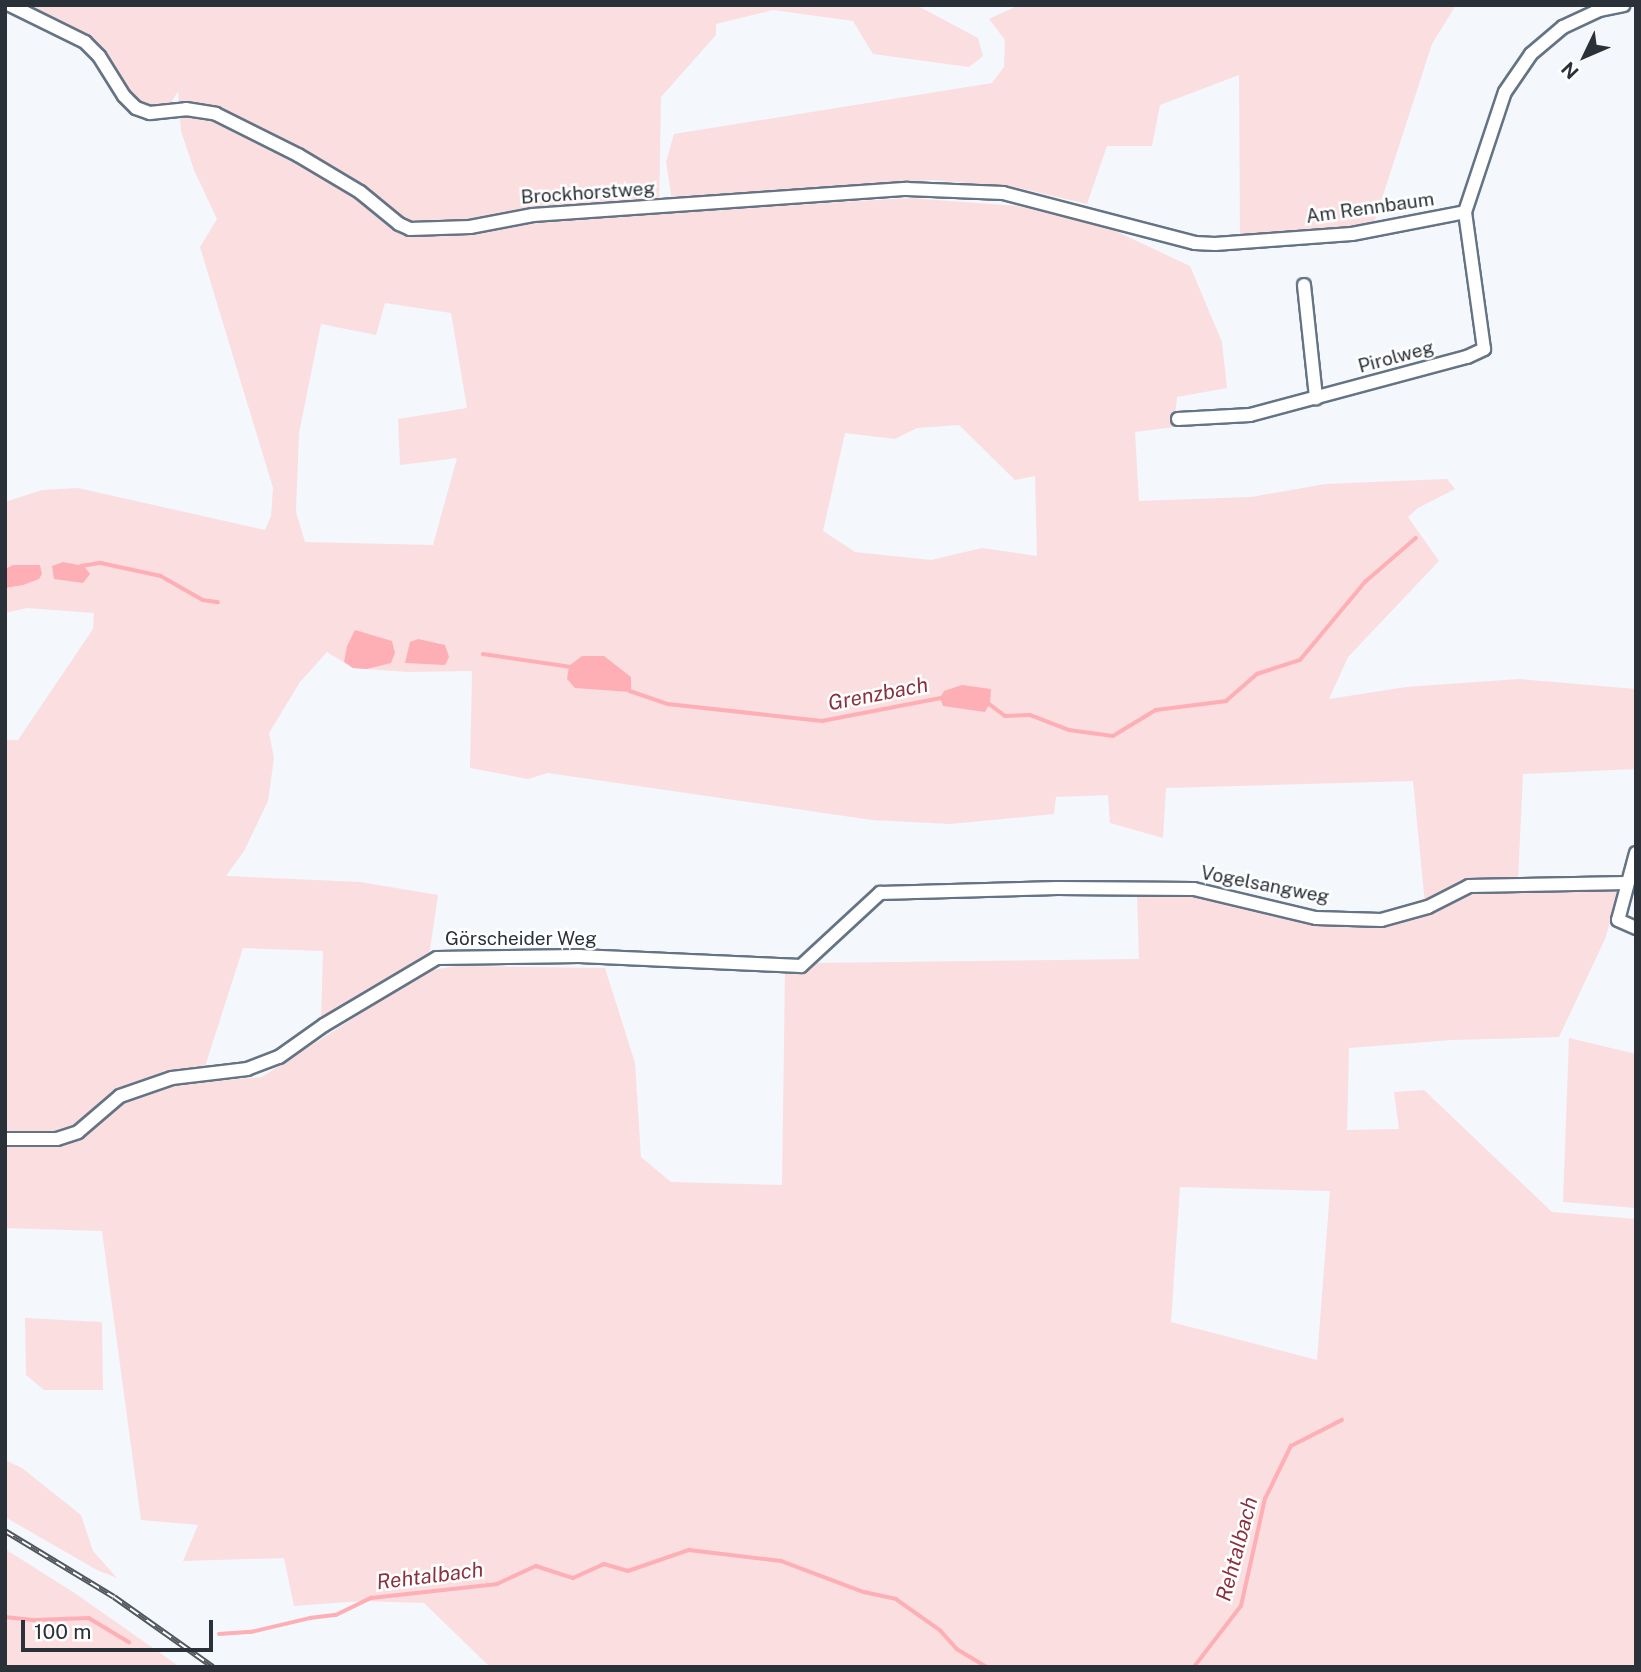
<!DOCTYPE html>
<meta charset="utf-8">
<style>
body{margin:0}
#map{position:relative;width:1641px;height:1672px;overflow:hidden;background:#f4f7fb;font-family:"Public Sans",sans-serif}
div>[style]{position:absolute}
.green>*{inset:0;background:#fbdee0}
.water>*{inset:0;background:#feafb5}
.stream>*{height:3.5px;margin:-1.75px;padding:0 1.75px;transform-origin:1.75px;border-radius:1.75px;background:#feafb5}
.roads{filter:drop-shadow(2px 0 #657485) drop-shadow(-2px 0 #657485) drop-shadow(0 2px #657485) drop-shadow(0 -2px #657485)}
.minor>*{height:12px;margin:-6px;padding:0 6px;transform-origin:6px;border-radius:6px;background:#fff}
.rail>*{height:6px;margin-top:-3px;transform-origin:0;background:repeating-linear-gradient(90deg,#fff 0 10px,#51575d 0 20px);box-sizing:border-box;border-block:2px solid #51575d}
span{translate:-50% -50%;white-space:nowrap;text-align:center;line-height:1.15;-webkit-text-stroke:5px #fff;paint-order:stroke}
.street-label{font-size:19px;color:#2a3138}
.water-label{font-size:21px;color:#8b303e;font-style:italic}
.frame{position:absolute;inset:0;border:7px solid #2a3138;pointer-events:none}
.north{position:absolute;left:1550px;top:21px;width:70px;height:70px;-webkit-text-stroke:5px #fff;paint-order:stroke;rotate:226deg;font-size:19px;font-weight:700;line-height:28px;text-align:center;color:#2a3138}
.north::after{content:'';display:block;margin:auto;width:24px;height:32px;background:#2a3138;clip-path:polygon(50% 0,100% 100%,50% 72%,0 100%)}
.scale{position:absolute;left:21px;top:1620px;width:192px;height:32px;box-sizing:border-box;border:4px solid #2a3138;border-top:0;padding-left:9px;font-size:21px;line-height:24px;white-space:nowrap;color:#2a3138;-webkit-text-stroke:5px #fff;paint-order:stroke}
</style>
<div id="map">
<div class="green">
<div style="clip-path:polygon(evenodd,21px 5px,916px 5px,978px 38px,983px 56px,969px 67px,873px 54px,853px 21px,773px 10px,716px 24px,716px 35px,661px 97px,659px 213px,910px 198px,1018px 206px,1109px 228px,1190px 266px,1222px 342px,1227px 388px,1177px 397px,1174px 427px,1135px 432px,1139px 501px,1251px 497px,1325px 484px,1447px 479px,1455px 489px,1418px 508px,1408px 517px,1439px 561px,1348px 657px,1329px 699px,1406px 687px,1519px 679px,1636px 689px,1636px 769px,1523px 774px,1518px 880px,1621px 886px,1605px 939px,1559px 1037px,1452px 1040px,1349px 1048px,1347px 1130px,1399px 1129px,1394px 1092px,1424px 1090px,1552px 1212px,1636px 1219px,1636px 1667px,490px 1667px,424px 1603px,362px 1601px,294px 1606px,284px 1558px,183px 1561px,198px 1525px,141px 1520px,102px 1231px,5px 1228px,5px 740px,18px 740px,93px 629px,94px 613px,27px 608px,5px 613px,5px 502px,42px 490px,78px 488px,265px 530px,271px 516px,273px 488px,200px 247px,217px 219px,194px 170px,181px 131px,178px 91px,171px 103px,147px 107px,129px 93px,106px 56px,91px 39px,21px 5px,385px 303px,451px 313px,467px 408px,398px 419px,400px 465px,457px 458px,433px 545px,305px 542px,296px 512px,299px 433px,321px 324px,376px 335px,385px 303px,21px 5px,959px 425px,1015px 480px,1035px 476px,1037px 556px,982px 548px,931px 560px,855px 552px,823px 531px,845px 433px,895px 439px,917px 428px,959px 425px,21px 5px,327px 652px,353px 668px,407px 672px,472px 671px,470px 768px,528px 779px,548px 773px,872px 820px,950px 824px,1054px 814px,1056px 797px,1108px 795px,1110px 823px,1163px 838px,1166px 788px,1413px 781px,1425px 904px,1383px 926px,1194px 893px,1137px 894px,1139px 959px,814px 963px,803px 972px,785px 971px,782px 1185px,671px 1182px,641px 1157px,635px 1063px,605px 968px,456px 966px,427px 971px,262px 1077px,200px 1082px,243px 948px,323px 951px,321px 1022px,429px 956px,438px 895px,360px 882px,226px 876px,244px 851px,268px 801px,274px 758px,269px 733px,300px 682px,327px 652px,21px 5px,1180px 1187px,1330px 1191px,1317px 1360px,1171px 1322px,1180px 1187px)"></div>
<div style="clip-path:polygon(1019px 5px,1456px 5px,1432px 44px,1373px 226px,1240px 239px,1239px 75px,1160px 105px,1152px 146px,1107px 146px,1087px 204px,1015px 187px,931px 180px,672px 200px,666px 162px,674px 134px,992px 83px,1004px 67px,1005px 40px,989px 19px)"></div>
<div style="clip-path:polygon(1569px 1038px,1636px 1054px,1636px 1208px,1563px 1202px)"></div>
<div style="clip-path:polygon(25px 1318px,102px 1322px,103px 1390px,44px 1390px,26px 1375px)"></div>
<div style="clip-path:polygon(5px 1460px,22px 1468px,81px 1515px,93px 1551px,117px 1578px,97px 1570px,5px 1517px)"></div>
<div style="clip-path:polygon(5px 1549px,76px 1594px,180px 1667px,5px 1667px)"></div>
</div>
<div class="water">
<div style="clip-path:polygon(63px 562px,84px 566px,90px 574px,83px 583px,54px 579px,52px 566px)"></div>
<div style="clip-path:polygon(13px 565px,40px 565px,42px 574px,39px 579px,23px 585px,5px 588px,5px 569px)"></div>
<div style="clip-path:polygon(355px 630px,392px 641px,395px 653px,391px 663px,367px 669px,353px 668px,344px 662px,347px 646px)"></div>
<div style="clip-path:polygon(418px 639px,445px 645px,449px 657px,445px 665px,405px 663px,410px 642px)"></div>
<div style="clip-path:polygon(582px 656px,604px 656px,631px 677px,631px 692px,575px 688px,567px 679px,569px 666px)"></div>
<div style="clip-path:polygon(962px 685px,991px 689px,990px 703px,985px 712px,943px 706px,940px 698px,944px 691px)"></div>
</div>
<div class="stream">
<div style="left:531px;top:5px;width:47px"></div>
<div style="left:707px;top:5px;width:19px"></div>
<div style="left:81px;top:566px;width:20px;rotate:-9deg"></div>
<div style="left:101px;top:563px;width:61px;rotate:12.2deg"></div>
<div style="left:161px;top:576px;width:48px;rotate:29.7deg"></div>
<div style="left:203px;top:600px;width:15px;rotate:8deg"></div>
<div style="left:483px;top:654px;width:89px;rotate:8.4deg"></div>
<div style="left:630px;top:691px;width:40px;rotate:18.9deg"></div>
<div style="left:668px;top:704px;width:155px;rotate:6.3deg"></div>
<div style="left:822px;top:721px;width:122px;rotate:-10.9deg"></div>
<div style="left:988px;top:703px;width:21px;rotate:37deg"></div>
<div style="left:1005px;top:716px;width:25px;rotate:-2deg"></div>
<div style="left:1030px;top:715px;width:42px;rotate:21deg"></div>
<div style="left:1069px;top:730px;width:44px;rotate:7.8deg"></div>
<div style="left:1113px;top:736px;width:50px;rotate:-31.2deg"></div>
<div style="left:1156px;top:710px;width:71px;rotate:-7.3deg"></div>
<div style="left:1226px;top:701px;width:41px;rotate:-41.1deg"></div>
<div style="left:1257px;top:674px;width:45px;rotate:-18deg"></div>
<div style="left:1300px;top:660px;width:102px;rotate:-50.2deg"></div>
<div style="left:1365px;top:582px;width:67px;rotate:-40.8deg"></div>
<div style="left:5px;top:1617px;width:30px;rotate:6deg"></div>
<div style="left:35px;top:1620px;width:54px;rotate:-2.1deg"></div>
<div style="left:89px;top:1618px;width:47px;rotate:31deg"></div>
<div style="left:219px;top:1634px;width:32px;rotate:-4deg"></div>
<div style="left:251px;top:1632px;width:61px;rotate:-13.3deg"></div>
<div style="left:310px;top:1618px;width:26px;rotate:-7deg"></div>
<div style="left:336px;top:1615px;width:39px;rotate:-26deg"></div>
<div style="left:371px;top:1598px;width:127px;rotate:-6.3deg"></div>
<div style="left:497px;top:1584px;width:43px;rotate:-24.8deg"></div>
<div style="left:536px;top:1566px;width:39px;rotate:18deg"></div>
<div style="left:573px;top:1578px;width:34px;rotate:-24deg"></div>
<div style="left:604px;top:1564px;width:25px;rotate:16deg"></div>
<div style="left:628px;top:1571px;width:65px;rotate:-19deg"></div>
<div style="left:689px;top:1550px;width:93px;rotate:6.8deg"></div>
<div style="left:781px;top:1561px;width:89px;rotate:20.5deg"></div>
<div style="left:864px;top:1592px;width:33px;rotate:12deg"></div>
<div style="left:896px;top:1599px;width:54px;rotate:35.2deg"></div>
<div style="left:940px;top:1630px;width:25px;rotate:48deg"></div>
<div style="left:957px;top:1649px;width:35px;rotate:31deg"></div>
<div style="left:1194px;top:1667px;width:77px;rotate:-52.4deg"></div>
<div style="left:1241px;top:1606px;width:110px;rotate:-77.4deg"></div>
<div style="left:1265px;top:1499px;width:59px;rotate:-63.9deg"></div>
<div style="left:1291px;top:1446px;width:57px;rotate:-27deg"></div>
</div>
<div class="roads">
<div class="minor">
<div style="left:10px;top:5px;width:84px;rotate:26.3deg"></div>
<div style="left:85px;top:42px;width:20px;rotate:45deg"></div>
<div style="left:99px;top:56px;width:47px;rotate:58deg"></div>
<div style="left:124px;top:96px;width:17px;rotate:45deg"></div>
<div style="left:136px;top:108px;width:15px;rotate:20deg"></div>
<div style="left:150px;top:113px;width:36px;rotate:-6deg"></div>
<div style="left:186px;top:109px;width:30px;rotate:9deg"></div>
<div style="left:216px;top:114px;width:92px;rotate:26.6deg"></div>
<div style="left:298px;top:155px;width:72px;rotate:30.8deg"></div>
<div style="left:360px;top:192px;width:50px;rotate:39.4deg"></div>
<div style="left:399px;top:224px;width:12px;rotate:24deg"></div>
<div style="left:410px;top:229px;width:60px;rotate:-1.9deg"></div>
<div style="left:470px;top:227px;width:64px;rotate:-10.8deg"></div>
<div style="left:533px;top:215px;width:375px;rotate:-4deg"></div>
<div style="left:907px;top:189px;width:96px;rotate:2.4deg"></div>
<div style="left:1003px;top:193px;width:198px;rotate:14.6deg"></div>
<div style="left:1195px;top:243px;width:20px;rotate:3deg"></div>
<div style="left:1215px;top:244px;width:137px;rotate:-4.2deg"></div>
<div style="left:1352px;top:234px;width:115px;rotate:-11deg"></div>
<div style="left:1304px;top:285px;width:114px;rotate:83.9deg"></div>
<div style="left:1178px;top:419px;width:72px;rotate:-3.2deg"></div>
<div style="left:1250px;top:415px;width:225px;rotate:-15deg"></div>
<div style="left:1467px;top:357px;width:19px;rotate:-25deg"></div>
<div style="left:1484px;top:349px;width:138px;rotate:-97.9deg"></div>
<div style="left:1465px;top:212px;width:126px;rotate:-71.6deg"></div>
<div style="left:1505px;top:92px;width:46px;rotate:-55.6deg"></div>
<div style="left:1531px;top:54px;width:42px;rotate:-40.2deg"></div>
<div style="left:1563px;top:27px;width:40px;rotate:-25deg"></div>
<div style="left:1599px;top:10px;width:25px;rotate:-11deg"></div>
<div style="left:1636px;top:853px;width:69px;rotate:105deg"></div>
<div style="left:1618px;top:920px;width:20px;rotate:24deg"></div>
<div style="left:5px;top:1139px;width:52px"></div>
<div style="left:57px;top:1139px;width:22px;rotate:-18deg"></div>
<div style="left:78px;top:1132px;width:55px;rotate:-40.6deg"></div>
<div style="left:120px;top:1096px;width:55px;rotate:-19.1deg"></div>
<div style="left:172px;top:1078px;width:76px;rotate:-6.8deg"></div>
<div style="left:247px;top:1069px;width:34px;rotate:-21deg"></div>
<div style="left:279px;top:1057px;width:55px;rotate:-35.4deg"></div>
<div style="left:324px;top:1025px;width:131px;rotate:-30.7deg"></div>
<div style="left:437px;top:958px;width:142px;rotate:-0.8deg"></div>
<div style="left:579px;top:956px;width:222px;rotate:2.6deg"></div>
<div style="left:801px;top:966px;width:108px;rotate:-42.7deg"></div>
<div style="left:880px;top:893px;width:177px;rotate:-1.6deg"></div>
<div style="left:1057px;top:888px;width:137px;rotate:0.4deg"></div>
<div style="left:1194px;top:889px;width:125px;rotate:13.4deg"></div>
<div style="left:1316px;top:918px;width:65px;rotate:1.8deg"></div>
<div style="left:1381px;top:920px;width:49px;rotate:-15.5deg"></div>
<div style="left:1428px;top:907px;width:46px;rotate:-27.1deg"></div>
<div style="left:1469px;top:886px;width:158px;rotate:-1.1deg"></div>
</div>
</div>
<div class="rail">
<div style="left:5px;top:1531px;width:127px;rotate:31.2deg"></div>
<div style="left:114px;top:1597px;width:121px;rotate:35.3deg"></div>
</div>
<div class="street-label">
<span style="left:588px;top:193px;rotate:-4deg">Brockhorstweg</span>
<span style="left:1370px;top:208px;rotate:-8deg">Am Rennbaum</span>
<span style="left:1396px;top:357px;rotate:-15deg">Pirolweg</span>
<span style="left:1265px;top:885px;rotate:11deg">Vogelsangweg</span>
<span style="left:521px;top:939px">Görscheider Weg</span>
</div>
<div class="water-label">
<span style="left:878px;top:694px;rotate:-11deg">Grenzbach</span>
<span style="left:1237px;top:1549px;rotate:-75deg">Rehtalbach</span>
<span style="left:430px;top:1576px;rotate:-7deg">Rehtalbach</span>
</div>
<div class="frame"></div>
<div class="north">N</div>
<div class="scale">100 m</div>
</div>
